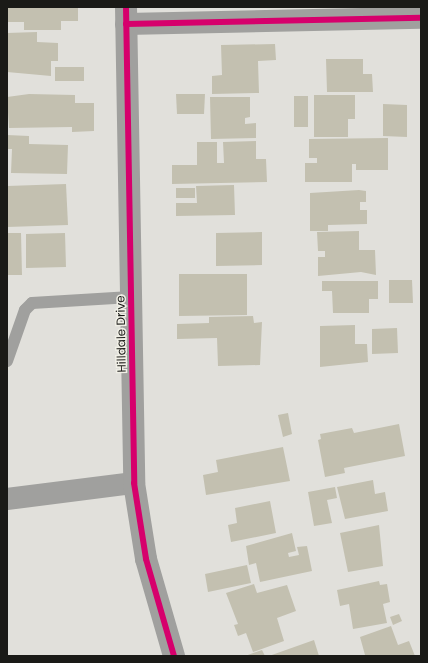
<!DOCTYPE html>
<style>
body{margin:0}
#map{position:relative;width:428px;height:663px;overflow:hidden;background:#e1e0db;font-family:Poppins,sans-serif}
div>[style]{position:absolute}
.building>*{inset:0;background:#c3c0b0}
.service>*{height:12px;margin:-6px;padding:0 6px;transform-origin:6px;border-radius:6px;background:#a0a09e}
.minor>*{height:22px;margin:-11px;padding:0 11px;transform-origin:11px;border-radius:11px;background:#a0a09e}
.tertiary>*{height:22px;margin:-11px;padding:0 11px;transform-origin:11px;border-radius:11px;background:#a0a09e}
.cycleway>*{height:6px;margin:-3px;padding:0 3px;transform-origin:3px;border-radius:3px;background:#d6006c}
span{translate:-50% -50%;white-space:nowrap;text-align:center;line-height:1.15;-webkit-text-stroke:3px #f0efe6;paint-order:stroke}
.street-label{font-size:12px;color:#1a1a17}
.frame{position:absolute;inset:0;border:8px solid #1a1a17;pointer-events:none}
</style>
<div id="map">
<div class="building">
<div style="clip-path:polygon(7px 7px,78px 7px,78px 21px,61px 21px,61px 30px,24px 30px,24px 22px,7px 22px)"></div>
<div style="clip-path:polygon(37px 32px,37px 42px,58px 43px,58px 61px,51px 61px,51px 76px,7px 72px,7px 33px)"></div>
<div style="clip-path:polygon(275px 44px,276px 60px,258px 61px,259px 93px,212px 94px,212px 76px,222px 75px,221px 45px)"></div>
<div style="clip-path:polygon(326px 59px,363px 59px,363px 74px,372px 74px,373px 92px,327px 92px)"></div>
<div style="clip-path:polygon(55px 67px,84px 67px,84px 81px,55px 81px)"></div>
<div style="clip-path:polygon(29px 94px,75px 95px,75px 103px,94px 103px,94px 131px,72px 132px,72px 127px,9px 128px,7px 97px)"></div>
<div style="clip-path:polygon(176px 94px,205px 94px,204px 114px,177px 114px)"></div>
<div style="clip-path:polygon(314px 95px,355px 95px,355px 119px,348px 119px,348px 137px,314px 137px)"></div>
<div style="clip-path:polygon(294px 96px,308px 96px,308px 127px,294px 127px)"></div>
<div style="clip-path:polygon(210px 97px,250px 97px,250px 117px,245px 118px,245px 124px,256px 123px,256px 138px,211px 139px)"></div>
<div style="clip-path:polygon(383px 104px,407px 105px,407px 137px,383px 136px)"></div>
<div style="clip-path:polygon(7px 135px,29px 136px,29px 144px,68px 145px,67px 174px,11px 173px,12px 149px,7px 149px)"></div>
<div style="clip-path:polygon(388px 138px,388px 170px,356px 170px,356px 164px,352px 164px,352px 182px,305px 182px,305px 163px,317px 163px,317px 158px,309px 158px,309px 139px)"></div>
<div style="clip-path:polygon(256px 141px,256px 159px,266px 159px,267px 182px,172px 184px,172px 165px,197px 165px,197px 142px,217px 142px,217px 163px,224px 163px,223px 142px)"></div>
<div style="clip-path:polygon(66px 184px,68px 225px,7px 227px,7px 186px)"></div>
<div style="clip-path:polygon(234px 185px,235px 215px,176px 216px,176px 203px,197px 203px,196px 186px)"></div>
<div style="clip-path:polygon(176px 188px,195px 188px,195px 198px,176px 198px)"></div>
<div style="clip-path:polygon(359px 190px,366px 191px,366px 202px,360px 202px,360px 210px,367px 210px,367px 224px,328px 225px,328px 231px,310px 231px,310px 193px)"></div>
<div style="clip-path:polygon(359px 231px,359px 250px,375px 250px,376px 275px,361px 272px,318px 276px,318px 257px,325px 257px,325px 251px,318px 251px,317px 232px)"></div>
<div style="clip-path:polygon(262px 232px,262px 265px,216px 266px,216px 233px)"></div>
<div style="clip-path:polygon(7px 233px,21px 233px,22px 275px,7px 275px)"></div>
<div style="clip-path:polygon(65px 233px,66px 267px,26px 268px,26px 234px)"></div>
<div style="clip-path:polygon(179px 274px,247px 274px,247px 315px,179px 316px)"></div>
<div style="clip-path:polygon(389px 280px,412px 280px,413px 303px,389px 303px)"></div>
<div style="clip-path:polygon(322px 281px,378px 281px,378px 299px,369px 299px,369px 313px,333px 313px,332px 291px,322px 291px)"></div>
<div style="clip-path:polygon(253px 316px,254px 323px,262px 322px,260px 365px,218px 366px,217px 338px,177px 339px,177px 324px,209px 323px,209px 317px)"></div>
<div style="clip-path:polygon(355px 325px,355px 344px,367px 344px,368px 362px,320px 367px,320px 326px)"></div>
<div style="clip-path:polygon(397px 328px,398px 353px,372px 354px,372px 329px)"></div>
<div style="clip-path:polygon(288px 413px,292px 434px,283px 437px,278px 415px)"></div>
<div style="clip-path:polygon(399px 424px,405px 456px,344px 468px,345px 473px,325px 477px,318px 440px,321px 439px,320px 434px,352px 428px,354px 433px)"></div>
<div style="clip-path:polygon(283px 447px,290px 481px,206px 495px,203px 475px,218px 472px,216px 460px)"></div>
<div style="clip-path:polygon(373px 480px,375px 494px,385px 492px,388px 511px,345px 519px,337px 487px)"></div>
<div style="clip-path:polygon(335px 487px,337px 498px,327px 500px,332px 523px,314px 526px,308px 492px)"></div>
<div style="clip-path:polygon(270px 501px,276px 533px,231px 542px,228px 525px,237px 523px,235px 508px)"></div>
<div style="clip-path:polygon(379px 525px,383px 566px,348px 572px,340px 533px)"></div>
<div style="clip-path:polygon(292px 533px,296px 551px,288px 553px,289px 557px,299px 555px,297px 547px,307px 546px,312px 571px,260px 582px,256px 563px,249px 565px,246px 546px)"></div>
<div style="clip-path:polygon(247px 565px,251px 583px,208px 592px,205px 574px)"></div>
<div style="clip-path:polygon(379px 581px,380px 585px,387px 584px,390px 602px,383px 604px,387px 623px,353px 629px,349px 604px,340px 606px,337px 590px)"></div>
<div style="clip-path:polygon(254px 584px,257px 593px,287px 585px,296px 611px,277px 618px,284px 641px,253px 652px,246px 633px,238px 636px,234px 625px,238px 624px,226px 593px)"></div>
<div style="clip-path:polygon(399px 614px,402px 621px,393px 625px,390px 617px)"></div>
<div style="clip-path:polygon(391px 626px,398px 645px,409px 641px,415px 656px,362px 656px,365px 655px,360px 637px)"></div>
<div style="clip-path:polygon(314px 640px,319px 656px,269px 656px)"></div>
<div style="clip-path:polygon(262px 650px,265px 656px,245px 656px)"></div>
</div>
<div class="service">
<div style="left:7px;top:361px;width:54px;rotate:-70.6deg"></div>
<div style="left:25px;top:310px;width:10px;rotate:-45deg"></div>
<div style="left:32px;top:303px;width:99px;rotate:-3.5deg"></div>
</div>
<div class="minor">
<div style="left:126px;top:24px;width:295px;rotate:-1.2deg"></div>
<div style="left:7px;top:499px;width:128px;rotate:-7.2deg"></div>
</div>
<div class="tertiary">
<div style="left:126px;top:7px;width:476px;rotate:89deg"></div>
<div style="left:134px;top:483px;width:77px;rotate:81deg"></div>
<div style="left:146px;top:559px;width:101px;rotate:73.9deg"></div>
</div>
<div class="cycleway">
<div style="left:126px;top:7px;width:476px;rotate:89deg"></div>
<div style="left:134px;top:483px;width:77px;rotate:81deg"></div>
<div style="left:146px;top:559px;width:101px;rotate:73.9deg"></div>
<div style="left:126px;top:24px;width:295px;rotate:-1.2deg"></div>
</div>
<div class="street-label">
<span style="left:121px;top:334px;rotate:-91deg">Hilldale Drive</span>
</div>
<div class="frame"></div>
</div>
